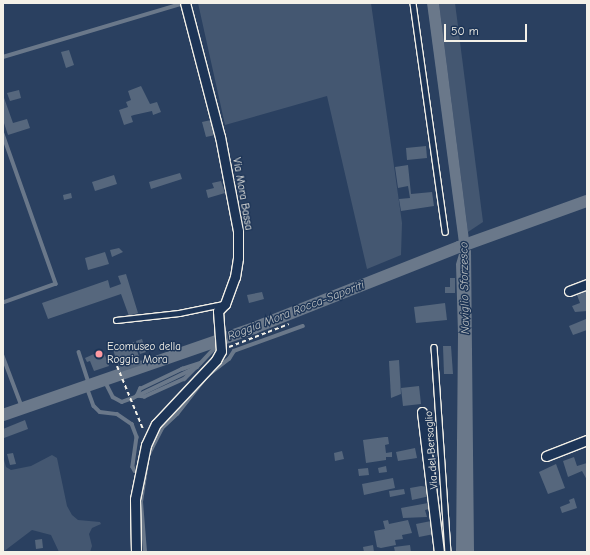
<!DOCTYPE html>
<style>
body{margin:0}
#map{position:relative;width:590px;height:555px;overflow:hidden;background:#2a4060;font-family:"Comic Neue",sans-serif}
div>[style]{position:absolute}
.green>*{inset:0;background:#445771}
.water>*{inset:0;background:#6a788a}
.stream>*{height:3.5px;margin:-1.75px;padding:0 1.75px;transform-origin:1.75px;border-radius:1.75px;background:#6a788a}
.canal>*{height:12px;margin:-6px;padding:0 6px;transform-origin:6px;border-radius:6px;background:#6a788a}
.building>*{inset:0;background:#56677d}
.path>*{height:2px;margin-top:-1px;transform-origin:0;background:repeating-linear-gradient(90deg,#f4f1e8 0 4px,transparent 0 7px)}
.roads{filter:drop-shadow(1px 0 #f4f1e8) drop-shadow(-1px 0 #f4f1e8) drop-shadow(0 1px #f4f1e8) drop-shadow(0 -1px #f4f1e8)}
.lane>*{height:4.5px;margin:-2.25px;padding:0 2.25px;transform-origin:2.25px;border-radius:2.25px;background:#1d3557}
.street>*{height:9px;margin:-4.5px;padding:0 4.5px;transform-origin:4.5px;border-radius:4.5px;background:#1d3557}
.dots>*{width:11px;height:11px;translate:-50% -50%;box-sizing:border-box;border:2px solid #1d3557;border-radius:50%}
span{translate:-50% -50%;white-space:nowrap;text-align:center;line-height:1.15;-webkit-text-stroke:3px #1d3557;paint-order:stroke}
.street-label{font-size:11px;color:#f4f1e8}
.poi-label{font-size:11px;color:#f4f1e8}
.left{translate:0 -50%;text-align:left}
.water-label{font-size:12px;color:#bdc1c2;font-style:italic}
.frame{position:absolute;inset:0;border:4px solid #f4f1e8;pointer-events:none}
.scale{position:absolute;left:444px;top:24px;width:83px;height:18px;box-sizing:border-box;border:2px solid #f4f1e8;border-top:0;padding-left:5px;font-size:12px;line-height:14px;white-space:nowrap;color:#f4f1e8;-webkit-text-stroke:3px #1d3557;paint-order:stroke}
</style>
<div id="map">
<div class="green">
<div style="clip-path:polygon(198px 3px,371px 3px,402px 223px,401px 255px,367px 269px,327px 96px,225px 125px)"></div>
<div style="clip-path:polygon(439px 3px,455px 3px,483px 222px,468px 232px)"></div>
<div style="clip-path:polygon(52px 455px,57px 458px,67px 506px,72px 515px,78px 520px,100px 522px,101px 524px,92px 528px,89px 534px,92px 546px,90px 552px,59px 552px,51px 535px,32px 530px,3px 552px,3px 456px,6px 467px,11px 470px,31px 466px)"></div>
</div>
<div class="water">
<div style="clip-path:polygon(427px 3px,439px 3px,469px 240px,459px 243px)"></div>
<div style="clip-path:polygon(471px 250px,474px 552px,456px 552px,458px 334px,456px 264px,459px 254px)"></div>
</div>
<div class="stream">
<div style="left:3px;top:57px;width:189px;rotate:-16.6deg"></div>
<div style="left:3px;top:134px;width:159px;rotate:70.5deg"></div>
<div style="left:56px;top:284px;width:56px;rotate:160.3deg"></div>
<div style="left:79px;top:352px;width:36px;rotate:72deg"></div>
<div style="left:3px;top:356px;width:57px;rotate:69.3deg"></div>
<div style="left:196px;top:368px;width:16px;rotate:135deg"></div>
<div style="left:185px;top:379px;width:44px;rotate:155.8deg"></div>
<div style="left:145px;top:397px;width:8px;rotate:-173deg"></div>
<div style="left:137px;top:396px;width:8px;rotate:-67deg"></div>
<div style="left:140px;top:389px;width:47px;rotate:-25.5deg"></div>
<div style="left:182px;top:369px;width:19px;rotate:-18deg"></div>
<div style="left:105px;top:381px;width:18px;rotate:63deg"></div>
<div style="left:113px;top:397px;width:10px;rotate:29deg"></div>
<div style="left:122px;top:402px;width:12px;rotate:-20deg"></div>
<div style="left:133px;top:398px;width:71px;rotate:-25.8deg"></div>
<div style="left:197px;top:367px;width:26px;rotate:-47deg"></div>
<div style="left:215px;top:348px;width:8px;rotate:-90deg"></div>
<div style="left:87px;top:387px;width:20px;rotate:70deg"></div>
<div style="left:94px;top:406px;width:8px;rotate:45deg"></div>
<div style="left:100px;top:412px;width:17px;rotate:7deg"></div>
<div style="left:117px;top:414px;width:18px;rotate:34deg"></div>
<div style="left:132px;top:424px;width:14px;rotate:69deg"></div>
<div style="left:137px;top:437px;width:30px;rotate:98deg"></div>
<div style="left:133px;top:467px;width:4px;rotate:63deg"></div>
<div style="left:135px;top:471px;width:5px;rotate:11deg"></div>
<div style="left:145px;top:552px;width:50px;rotate:-94.6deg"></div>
<div style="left:141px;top:502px;width:47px;rotate:-81.3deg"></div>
<div style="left:148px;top:456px;width:31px;rotate:-63deg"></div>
<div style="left:162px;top:428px;width:21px;rotate:-43deg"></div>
<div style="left:177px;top:414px;width:48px;rotate:-51.7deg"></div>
<div style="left:207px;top:376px;width:28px;rotate:-38deg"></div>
<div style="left:229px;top:359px;width:9px;rotate:-58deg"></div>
<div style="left:234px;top:351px;width:73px;rotate:-19.9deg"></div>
</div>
<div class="canal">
<div style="left:3px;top:415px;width:266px;rotate:-19.1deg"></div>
<div style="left:254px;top:328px;width:220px;rotate:-21.6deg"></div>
<div style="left:459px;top:247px;width:136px;rotate:-19.8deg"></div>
</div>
<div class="building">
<div style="clip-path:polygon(69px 50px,74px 65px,66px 68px,61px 52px)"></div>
<div style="clip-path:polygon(141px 86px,150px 104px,157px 102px,161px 112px,153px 115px,152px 111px,134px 115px,131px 116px,133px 122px,124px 125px,119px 110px,128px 107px,126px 102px,131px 100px,128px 91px)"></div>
<div style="clip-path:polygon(19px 90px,21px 98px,10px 101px,7px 93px)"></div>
<div style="clip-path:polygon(3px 95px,13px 123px,27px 119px,30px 128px,8px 135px,3px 120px)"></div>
<div style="clip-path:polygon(211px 120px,215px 135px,206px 137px,202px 122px)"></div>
<div style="clip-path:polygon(426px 146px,427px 158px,407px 160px,406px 148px)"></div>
<div style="clip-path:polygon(408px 165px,411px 194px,432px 192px,434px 206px,401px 211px,399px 199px,410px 198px,408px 186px,398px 188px,395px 167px)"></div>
<div style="clip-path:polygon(180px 173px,182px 179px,151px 189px,149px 182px)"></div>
<div style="clip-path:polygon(114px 175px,117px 184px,95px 191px,92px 182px)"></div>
<div style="clip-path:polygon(221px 181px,225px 193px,208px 198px,206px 190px,214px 188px,212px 183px)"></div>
<div style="clip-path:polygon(71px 193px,72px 198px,64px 200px,63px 195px)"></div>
<div style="clip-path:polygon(119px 248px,123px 252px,112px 257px,110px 250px)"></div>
<div style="clip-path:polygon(105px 252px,109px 264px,88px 270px,85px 258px)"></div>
<div style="clip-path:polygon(126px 274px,138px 313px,129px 316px,121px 294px,48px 319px,42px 303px,108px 280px,110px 288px,121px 284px,118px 276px)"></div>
<div style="clip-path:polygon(450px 278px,455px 278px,455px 293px,445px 293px,445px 287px,450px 287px)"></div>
<div style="clip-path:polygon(587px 291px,587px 311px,575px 312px,572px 306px,580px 303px,577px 295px)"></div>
<div style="clip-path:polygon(262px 292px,264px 299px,249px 303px,247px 295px)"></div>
<div style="clip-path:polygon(445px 303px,447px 320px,416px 323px,414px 307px)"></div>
<div style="clip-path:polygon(586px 319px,587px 330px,573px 335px,569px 326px)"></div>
<div style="clip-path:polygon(142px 339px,146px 352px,140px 354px,136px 341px)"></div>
<div style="clip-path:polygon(134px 342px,142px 365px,121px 372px,113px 350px)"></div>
<div style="clip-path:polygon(443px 346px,451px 346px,453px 374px,444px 374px)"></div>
<div style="clip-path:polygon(103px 350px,109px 366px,94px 371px,90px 361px,87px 362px,85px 358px)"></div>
<div style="clip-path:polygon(399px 360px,401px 394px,391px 398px,389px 361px)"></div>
<div style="clip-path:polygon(419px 386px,421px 404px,403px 406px,401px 388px)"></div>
<div style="clip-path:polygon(25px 420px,28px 429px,4px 438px,3px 429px)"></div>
<div style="clip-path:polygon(385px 437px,388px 437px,389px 444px,385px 445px,386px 453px,392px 452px,392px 457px,386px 457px,386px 460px,366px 463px,363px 440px)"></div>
<div style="clip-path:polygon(415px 448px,417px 458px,398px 461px,396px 452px)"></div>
<div style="clip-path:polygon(342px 451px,344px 459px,335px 461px,334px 453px)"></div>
<div style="clip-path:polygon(13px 453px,16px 464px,10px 465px,7px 454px)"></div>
<div style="clip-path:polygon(574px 457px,577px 466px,587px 463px,587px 480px,582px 471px,568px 477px,563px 461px)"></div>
<div style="clip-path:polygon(556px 464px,565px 488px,548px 494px,539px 472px)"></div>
<div style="clip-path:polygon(386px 466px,387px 472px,379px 473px,378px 468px)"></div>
<div style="clip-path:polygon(368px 468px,369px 475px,359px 476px,358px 469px)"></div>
<div style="clip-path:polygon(393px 478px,395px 488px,364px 495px,362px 484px)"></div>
<div style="clip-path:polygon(421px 486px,428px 487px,430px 496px,412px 500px,410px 488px)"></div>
<div style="clip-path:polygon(404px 489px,405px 494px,390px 497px,389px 491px)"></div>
<div style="clip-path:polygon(574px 498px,577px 508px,562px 513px,560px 507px,570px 503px,569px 500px)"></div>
<div style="clip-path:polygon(428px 503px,429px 509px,425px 510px,427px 517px,403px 518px,401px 508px)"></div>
<div style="clip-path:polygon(388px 520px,389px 524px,408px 520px,412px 533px,402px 535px,403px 539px,395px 540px,396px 545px,381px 548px,377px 547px,374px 531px,385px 529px,383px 521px)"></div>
<div style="clip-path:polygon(431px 521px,434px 534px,419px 537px,416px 524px)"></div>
<div style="clip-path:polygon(42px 539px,43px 548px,36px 549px,35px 540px)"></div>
<div style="clip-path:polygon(373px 545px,374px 552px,364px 552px,363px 547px)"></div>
<div style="clip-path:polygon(410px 545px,411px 552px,395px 552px,394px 547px)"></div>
</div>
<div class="path">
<div style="left:229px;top:347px;width:64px;rotate:-21deg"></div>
<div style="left:117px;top:366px;width:68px;rotate:67.6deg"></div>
</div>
<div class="roads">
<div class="lane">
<div style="left:413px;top:3px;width:231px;rotate:82deg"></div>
<div style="left:116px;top:320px;width:63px;rotate:-6.3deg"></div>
<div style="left:179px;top:313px;width:45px;rotate:-11.6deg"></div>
<div style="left:434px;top:347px;width:205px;rotate:86.1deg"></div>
</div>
<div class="street">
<div style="left:569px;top:291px;width:19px;rotate:-21deg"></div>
<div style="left:422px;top:412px;width:141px;rotate:83.1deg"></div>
<div style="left:546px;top:456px;width:44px;rotate:-21.3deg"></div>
<div style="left:136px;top:552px;width:53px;rotate:-91.1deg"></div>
<div style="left:135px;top:499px;width:55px;rotate:-78.5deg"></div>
<div style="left:146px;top:445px;width:23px;rotate:-65deg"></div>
<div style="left:156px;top:424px;width:88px;rotate:-46.8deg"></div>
<div style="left:216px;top:360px;width:10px;rotate:-61deg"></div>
<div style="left:221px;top:351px;width:40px;rotate:-94.3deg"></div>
<div style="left:218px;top:311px;width:10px;rotate:-45deg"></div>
<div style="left:225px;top:304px;width:29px;rotate:-70deg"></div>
<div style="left:235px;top:277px;width:19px;rotate:-81deg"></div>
<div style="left:238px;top:258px;width:27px;rotate:-90deg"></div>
<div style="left:238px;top:231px;width:96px;rotate:-100.8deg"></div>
<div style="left:220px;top:137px;width:138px;rotate:-104.6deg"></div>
</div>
</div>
<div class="dots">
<div style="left:99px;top:354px;background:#ff9aa2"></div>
</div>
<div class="street-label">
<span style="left:242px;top:194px;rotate:80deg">Via Mora Bassa</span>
<span style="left:432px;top:450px;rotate:-94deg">Via del Bersaglio</span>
</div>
<div class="poi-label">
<span class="left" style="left:107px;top:354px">Ecomuseo della<br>Roggia Mora</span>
</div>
<div class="water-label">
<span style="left:465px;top:288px;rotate:-91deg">Naviglio Sforzesco</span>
<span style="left:296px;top:311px;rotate:-21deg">Roggia Mora Rocca-Saporiti</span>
</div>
<div class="frame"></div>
<div class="scale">50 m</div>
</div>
